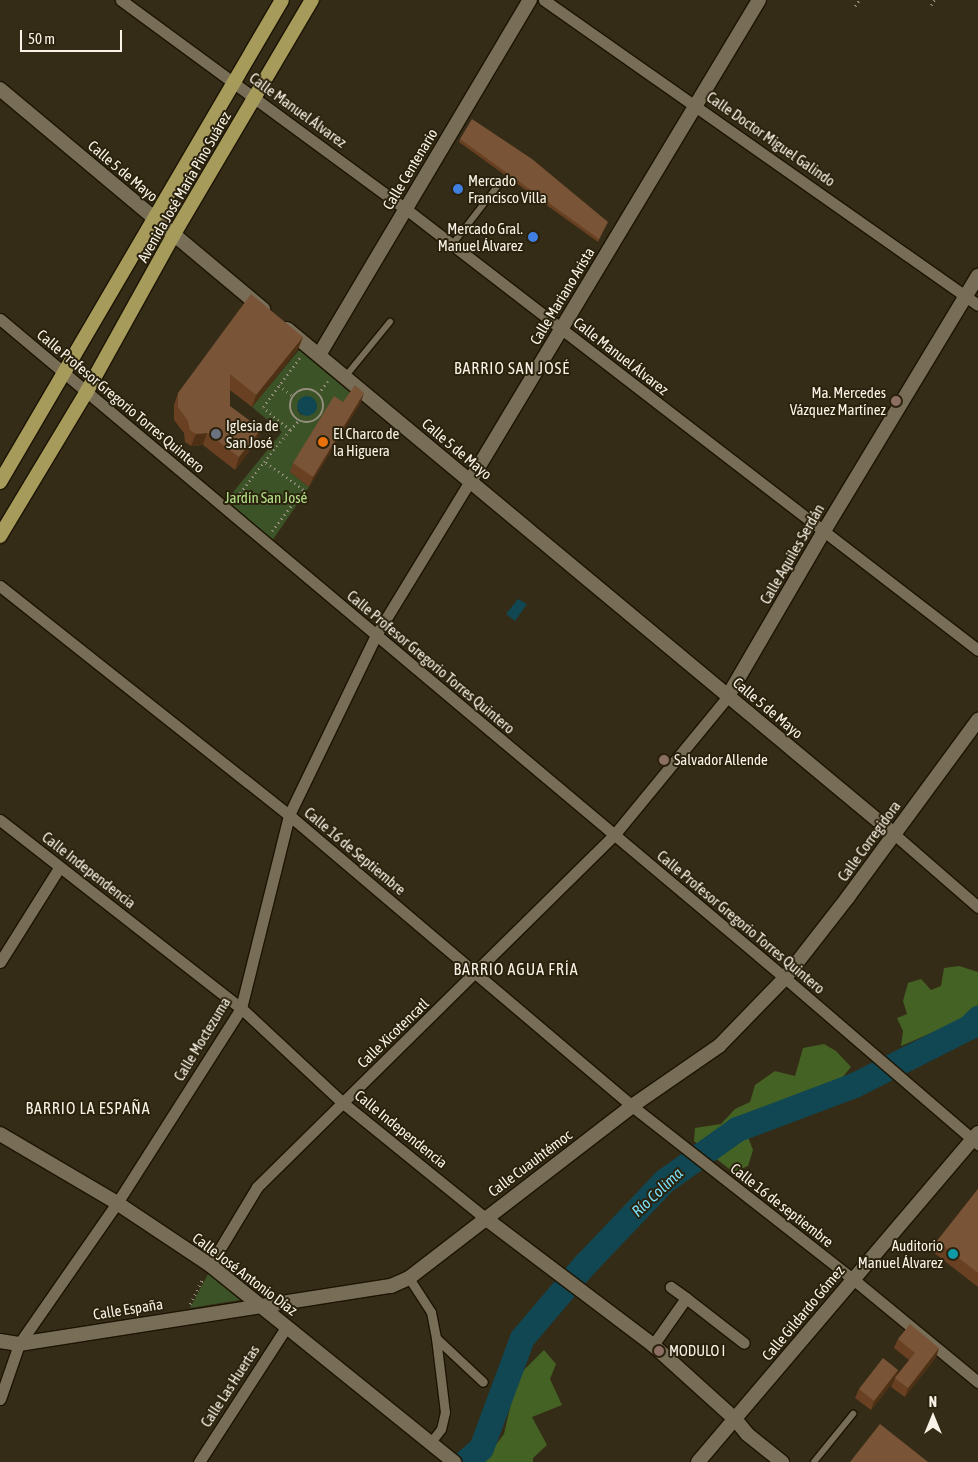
<!DOCTYPE html>
<meta charset="utf-8">
<style>
body{margin:0}
#map{position:relative;width:978px;height:1462px;overflow:hidden;background:#352c17;font-family:"Asap Condensed",sans-serif}
div>[style]{position:absolute}
.green>*{inset:0;background:#3c5227}
.forest>*{inset:0;background:#446223}
.water>*{inset:0;background:#104753}
.round{border-radius:50%}
.river>*{height:25px;margin:-12.5px;padding:0 12.5px;transform-origin:12.5px;border-radius:12.5px;background:#104753}
.path>*{height:2.5px;margin-top:-1.25px;transform-origin:0;background:repeating-linear-gradient(90deg,#958e7d 0 1px,transparent 0 5px)}
.path>.ring{margin:-1.25px;padding:0;box-sizing:content-box;background:none;border:2.5px solid #958e7d;border-radius:50%}
.roads{filter:drop-shadow(1px 0 #1c1402) drop-shadow(-1px 0 #1c1402) drop-shadow(0 1px #1c1402) drop-shadow(0 -1px #1c1402)}
.service>*{height:5.5px;margin:-2.75px;padding:0 2.75px;transform-origin:2.75px;border-radius:2.75px;background:#786e57}
.pedestrian>*{height:9px;margin:-4.5px;padding:0 4.5px;transform-origin:4.5px;border-radius:4.5px;background:#786e57}
.minor>*{height:11px;margin:-5.5px;padding:0 5.5px;transform-origin:5.5px;border-radius:5.5px;background:#786e57}
.tertiary>*{height:14px;margin:-7px;padding:0 7px;transform-origin:7px;border-radius:7px;background:#786e57}
.primary>*{height:14px;margin:-7px;padding:0 7px;transform-origin:7px;border-radius:7px;background:#a79b5c}
.wall>*{inset:0;background:#6a4022}
.shaded-wall>*{inset:0;background:#4e3015}
.building>*{inset:0;background:#795437}
.dots>*{width:14px;height:14px;translate:-50% -50%;box-sizing:border-box;border:2px solid #2b220d;border-radius:50%}
span{translate:-50% -50%;white-space:nowrap;text-align:center;line-height:1.15;-webkit-text-stroke:4px #2b220d;paint-order:stroke}
.street-label{font-size:15px;color:#f8f3e6}
.poi-label{font-size:15px;color:#f8f3e6}
.left{translate:0 -50%;text-align:left}
.right{translate:-100% -50%;text-align:right}
.park-label{font-size:15px;color:#b1e086}
.neighbourhood-label{font-size:16px;color:#f8f3e6;letter-spacing:1px}
.water-label{font-size:16px;color:#79dff8;font-style:italic}
.north{position:absolute;left:908px;top:1392px;width:50px;height:50px;-webkit-text-stroke:4px #2b220d;paint-order:stroke;rotate:0deg;font-size:14px;font-weight:700;line-height:20px;text-align:center;color:#f8f3e6}
.north::after{content:'';display:block;margin:auto;width:18px;height:22px;background:#f8f3e6;clip-path:polygon(50% 0,100% 100%,50% 72%,0 100%)}
.scale{position:absolute;left:20px;top:30px;width:102px;height:22px;box-sizing:border-box;border:2px solid #f8f3e6;border-top:0;padding-left:6px;font-size:15px;line-height:18px;white-space:nowrap;color:#f8f3e6;-webkit-text-stroke:4px #2b220d;paint-order:stroke}
</style>
<div id="map">
<div class="green">
<div style="clip-path:polygon(evenodd,299px 350px,352px 394px,290px 472px,309px 487px,272px 541px,226px 501px,282px 432px,252px 407px,299px 350px,311px 397px,316px 402px,317px 408px,301px 415px,297px 410px,311px 397px)"></div>
<div style="clip-path:polygon(208px 1274px,246px 1299px,190px 1308px)"></div>
</div>
<div class="forest">
<div style="clip-path:polygon(959px 966px,978px 972px,978px 1005px,959px 1021px,901px 1046px,903px 1031px,897px 1018px,907px 1014px,903px 1001px,908px 983px,921px 979px,931px 990px,941px 986px,944px 968px)"></div>
<div style="clip-path:polygon(824px 1044px,836px 1051px,851px 1067px,835px 1086px,808px 1107px,776px 1110px,765px 1125px,746px 1132px,753px 1150px,748px 1166px,733px 1172px,694px 1141px,695px 1128px,721px 1124px,735px 1109px,750px 1102px,755px 1085px,775px 1071px,795px 1076px,803px 1048px)"></div>
<div style="clip-path:polygon(544px 1350px,556px 1364px,550px 1379px,562px 1405px,532px 1417px,547px 1445px,533px 1458px,533px 1462px,483px 1462px,504px 1434px,517px 1377px)"></div>
</div>
<div class="water">
<div class="round" style="left:297px;top:396px;width:20px;height:20px"></div>
<div style="clip-path:polygon(518px 599px,527px 604px,515px 621px,506px 614px)"></div>
</div>
<div class="river">
<div style="left:465px;top:1462px;width:21px;rotate:-41deg"></div>
<div style="left:481px;top:1448px;width:117px;rotate:-69.6deg"></div>
<div style="left:522px;top:1338px;width:96px;rotate:-49.7deg"></div>
<div style="left:584px;top:1265px;width:116px;rotate:-46.4deg"></div>
<div style="left:664px;top:1181px;width:90px;rotate:-35.5deg"></div>
<div style="left:737px;top:1129px;width:125px;rotate:-20.6deg"></div>
<div style="left:854px;top:1085px;width:129px;rotate:-26.8deg"></div>
<div style="left:969px;top:1027px;width:13px;rotate:-45deg"></div>
</div>
<div class="path">
<div style="left:931px;top:5px;width:6px;rotate:-59deg"></div>
<div style="left:855px;top:6px;width:7px;rotate:-56deg"></div>
<div style="left:279px;top:385px;width:18px;rotate:38deg"></div>
<div class="ring" style="left:290px;top:389px;width:31.5px;height:31.5px"></div>
<div style="left:318px;top:394px;width:16px;rotate:-52deg"></div>
<div style="left:290px;top:430px;width:12px;rotate:-48deg"></div>
<div style="left:234px;top:501px;width:49px;rotate:-52.4deg"></div>
<div style="left:272px;top:531px;width:51px;rotate:-52.9deg"></div>
<div style="left:303px;top:490px;width:48px;rotate:-144.3deg"></div>
<div style="left:264px;top:462px;width:41px;rotate:-50.9deg"></div>
<div style="left:290px;top:430px;width:35px;rotate:-140deg"></div>
<div style="left:263px;top:407px;width:62px;rotate:-53.5deg"></div>
<div style="left:190px;top:1304px;width:29px;rotate:-63deg"></div>
</div>
<div class="roads">
<div class="service">
<div style="left:452px;top:245px;width:78px;rotate:-52.3deg"></div>
<div style="left:345px;top:377px;width:71px;rotate:-50.7deg"></div>
<div style="left:814px;top:1462px;width:62px;rotate:-50.9deg"></div>
</div>
<div class="pedestrian">
<div style="left:409px;top:1278px;width:40px;rotate:57.1deg"></div>
<div style="left:431px;top:1312px;width:26px;rotate:79deg"></div>
<div style="left:436px;top:1338px;width:75px;rotate:83.1deg"></div>
<div style="left:445px;top:1412px;width:17px;rotate:103deg"></div>
<div style="left:441px;top:1429px;width:18px;rotate:128deg"></div>
<div style="left:436px;top:1338px;width:64px;rotate:43.1deg"></div>
</div>
<div class="minor">
<div style="left:121px;top:0;width:353px;rotate:36.3deg"></div>
<div style="left:406px;top:209px;width:722px;rotate:37.63deg"></div>
<div style="left:544px;top:0;width:530px;rotate:35.1deg"></div>
<div style="left:0;top:319px;width:1025px;rotate:40.01deg"></div>
<div style="left:785px;top:978px;width:255px;rotate:40.7deg"></div>
<div style="left:0;top:586px;width:369px;rotate:38.4deg"></div>
<div style="left:289px;top:815px;width:450px;rotate:40.3deg"></div>
<div style="left:632px;top:1106px;width:281px;rotate:38.1deg"></div>
<div style="left:853px;top:1279px;width:162px;rotate:39.5deg"></div>
<div style="left:0;top:820px;width:306px;rotate:38deg"></div>
<div style="left:241px;top:1008px;width:139px;rotate:43deg"></div>
<div style="left:343px;top:1103px;width:183px;rotate:39deg"></div>
<div style="left:894px;top:834px;width:111px;rotate:41deg"></div>
<div style="left:0;top:962px;width:111px;rotate:-57.9deg"></div>
<div style="left:210px;top:1265px;width:91px;rotate:-58.9deg"></div>
<div style="left:257px;top:1187px;width:501px;rotate:-44.6deg"></div>
<div style="left:614px;top:835px;width:180px;rotate:-50.6deg"></div>
<div style="left:686px;top:1298px;width:73px;rotate:37.8deg"></div>
<div style="left:653px;top:1345px;width:57px;rotate:-54.9deg"></div>
<div style="left:686px;top:1298px;width:19px;rotate:-144deg"></div>
<div style="left:0;top:1399px;width:58px;rotate:-70.9deg"></div>
<div style="left:19px;top:1344px;width:172px;rotate:-55.2deg"></div>
<div style="left:117px;top:1203px;width:231px;rotate:-57.5deg"></div>
<div style="left:241px;top:1008px;width:199px;rotate:-76deg"></div>
<div style="left:289px;top:815px;width:200px;rotate:-64.2deg"></div>
<div style="left:376px;top:635px;width:180px;rotate:-58.6deg"></div>
<div style="left:199px;top:1462px;width:162px;rotate:-57.1deg"></div>
</div>
<div class="tertiary">
<div style="left:0;top:89px;width:343px;rotate:39.9deg"></div>
<div style="left:287px;top:329px;width:790px;rotate:39.76deg"></div>
<div style="left:319px;top:355px;width:413px;rotate:-59.3deg"></div>
<div style="left:470px;top:481px;width:561px;rotate:-59deg"></div>
<div style="left:728px;top:696px;width:191px;rotate:-59.8deg"></div>
<div style="left:824px;top:531px;width:298px;rotate:-58.9deg"></div>
<div style="left:0;top:1134px;width:136px;rotate:30.5deg"></div>
<div style="left:117px;top:1203px;width:112px;rotate:33.7deg"></div>
<div style="left:210px;top:1265px;width:314px;rotate:38.9deg"></div>
<div style="left:485px;top:1218px;width:211px;rotate:37.1deg"></div>
<div style="left:653px;top:1345px;width:110px;rotate:42.1deg"></div>
<div style="left:735px;top:1419px;width:19px;rotate:51deg"></div>
<div style="left:747px;top:1434px;width:45px;rotate:38.7deg"></div>
<div style="left:0;top:1341px;width:19px;rotate:9deg"></div>
<div style="left:19px;top:1344px;width:376px;rotate:-8.9deg"></div>
<div style="left:391px;top:1286px;width:20px;rotate:-24deg"></div>
<div style="left:409px;top:1278px;width:282px;rotate:-37.6deg"></div>
<div style="left:632px;top:1106px;width:106px;rotate:-34.6deg"></div>
<div style="left:719px;top:1046px;width:95px;rotate:-45.9deg"></div>
<div style="left:785px;top:978px;width:103px;rotate:-52.1deg"></div>
<div style="left:848px;top:897px;width:220px;rotate:-53.7deg"></div>
<div style="left:698px;top:1462px;width:432px;rotate:-49.6deg"></div>
</div>
<div class="primary">
<div style="left:0;top:482px;width:558px;rotate:-59.67deg"></div>
<div style="left:0;top:536px;width:169px;rotate:-59deg"></div>
<div style="left:87px;top:391px;width:179px;rotate:-61deg"></div>
<div style="left:174px;top:234px;width:272px;rotate:-59.5deg"></div>
</div>
</div>
<div class="wall">
<div style="clip-path:polygon(460px 139px,606px 225px,598px 242px,459px 142px)"></div>
<div style="clip-path:polygon(303px 337px,298px 349px,252px 407px,230px 390px,230px 406px,257px 441px,235px 470px,203px 445px,191px 446px,185px 442px,184px 433px,174px 420px,174px 405px,178px 393px)"></div>
<div style="clip-path:polygon(343px 402px,361px 402px,309px 487px,290px 472px,293px 463px)"></div>
<div style="clip-path:polygon(978px 1189px,978px 1287px,933px 1252px,937px 1241px)"></div>
<div style="clip-path:polygon(898px 1339px,939px 1348px,936px 1357px,905px 1397px,891px 1387px,894px 1381px,871px 1410px,855px 1398px,859px 1389px,898px 1370px,896px 1376px,909px 1360px,894px 1348px)"></div>
</div>
<div class="shaded-wall">
<div style="clip-path:polygon(303px 337px,298px 349px,252px 407px,256px 395px)"></div>
<div style="clip-path:polygon(364px 393px,361px 402px,309px 487px,313px 477px)"></div>
<div style="clip-path:polygon(261px 429px,257px 441px,235px 470px,239px 457px)"></div>
<div style="clip-path:polygon(207px 433px,203px 445px,191px 446px,196px 434px)"></div>
<div style="clip-path:polygon(939px 1348px,936px 1357px,905px 1397px,908px 1388px)"></div>
<div style="clip-path:polygon(898px 1370px,894px 1381px,871px 1410px,874px 1401px)"></div>
</div>
<div class="building">
<div style="clip-path:polygon(472px 119px,532px 159px,608px 222px,599px 239px,460px 139px)"></div>
<div style="clip-path:polygon(251px 294px,303px 337px,256px 395px,230px 374px,230px 406px,261px 429px,239px 457px,207px 433px,196px 434px,190px 430px,188px 421px,178px 407px,178px 393px)"></div>
<div style="clip-path:polygon(355px 385px,364px 393px,313px 477px,293px 463px,334px 396px,343px 402px)"></div>
<div style="clip-path:polygon(978px 1189px,978px 1273px,937px 1241px)"></div>
<div style="clip-path:polygon(910px 1324px,939px 1348px,908px 1388px,895px 1378px,915px 1353px,898px 1339px)"></div>
<div style="clip-path:polygon(883px 1358px,898px 1370px,874px 1401px,859px 1389px)"></div>
<div style="clip-path:polygon(880px 1424px,928px 1462px,850px 1462px)"></div>
</div>
<div class="dots">
<div style="left:458px;top:189px;background:#3f7fe0"></div>
<div style="left:533px;top:237px;background:#3f7fe0"></div>
<div style="left:896px;top:401px;background:#8d6e63"></div>
<div style="left:216px;top:434px;background:#6b7280"></div>
<div style="left:323px;top:442px;background:#e8710a"></div>
<div style="left:664px;top:760px;background:#8d6e63"></div>
<div style="left:953px;top:1254px;background:#0f9aa8"></div>
<div style="left:659px;top:1351px;background:#8d6e63"></div>
</div>
<div class="street-label">
<span style="left:298px;top:110px;rotate:36deg">Calle Manuel Álvarez</span>
<span style="left:771px;top:139px;rotate:35deg">Calle Doctor Miguel Galindo</span>
<span style="left:410px;top:169px;rotate:-59deg">Calle Centenario</span>
<span style="left:123px;top:171px;rotate:40deg">Calle 5 de Mayo</span>
<span style="left:184px;top:187px;rotate:-60deg">Avenida José María Pino Suárez</span>
<span style="left:562px;top:296px;rotate:-59deg">Calle Mariano Arista</span>
<span style="left:621px;top:356px;rotate:38deg">Calle Manuel Álvarez</span>
<span style="left:121px;top:401px;rotate:40deg">Calle Profesor Gregorio Torres Quintero</span>
<span style="left:457px;top:449px;rotate:40deg">Calle 5 de Mayo</span>
<span style="left:792px;top:554px;rotate:-60deg">Calle Aquiles Serdán</span>
<span style="left:431px;top:662px;rotate:40deg">Calle Profesor Gregorio Torres Quintero</span>
<span style="left:768px;top:708px;rotate:40deg">Calle 5 de Mayo</span>
<span style="left:869px;top:841px;rotate:-54deg">Calle Corregidora</span>
<span style="left:355px;top:851px;rotate:40deg">Calle 16 de Septiembre</span>
<span style="left:89px;top:870px;rotate:38deg">Calle Independencia</span>
<span style="left:741px;top:922px;rotate:40deg">Calle Profesor Gregorio Torres Quintero</span>
<span style="left:393px;top:1033px;rotate:-44deg">Calle Xicotencatl</span>
<span style="left:202px;top:1039px;rotate:-59deg">Calle Moctezuma</span>
<span style="left:401px;top:1129px;rotate:39deg">Calle Independencia</span>
<span style="left:530px;top:1163px;rotate:-37deg">Calle Cuauhtémoc</span>
<span style="left:782px;top:1205px;rotate:38deg">Calle 16 de septiembre</span>
<span style="left:245px;top:1274px;rotate:37deg">Calle José Antonio Díaz</span>
<span style="left:128px;top:1309px;rotate:-9deg">Calle España</span>
<span style="left:803px;top:1313px;rotate:-50deg">Calle Gildardo Gómez</span>
<span style="left:230px;top:1386px;rotate:-57deg">Calle Las Huertas</span>
</div>
<div class="poi-label">
<span class="left" style="left:468px;top:189px">Mercado<br>Francisco Villa</span>
<span class="right" style="left:523px;top:237px">Mercado Gral.<br>Manuel Álvarez</span>
<span class="right" style="left:886px;top:401px">Ma. Mercedes<br>Vázquez Martínez</span>
<span class="left" style="left:226px;top:434px">Iglesia de<br>San José</span>
<span class="left" style="left:333px;top:442px">El Charco de<br>la Higuera</span>
<span class="left" style="left:674px;top:760px">Salvador Allende</span>
<span class="right" style="left:943px;top:1254px">Auditorio<br>Manuel Álvarez</span>
<span class="left" style="left:669px;top:1351px">MODULO I</span>
</div>
<div class="park-label">
<span style="left:266px;top:498px">Jardín San José</span>
</div>
<div class="neighbourhood-label">
<span style="left:512px;top:368px">BARRIO SAN JOSÉ</span>
<span style="left:516px;top:969px">BARRIO AGUA FRÍA</span>
<span style="left:88px;top:1108px">BARRIO LA ESPAÑA</span>
</div>
<div class="water-label">
<span style="left:657px;top:1192px;rotate:-43deg">Río Colima</span>
</div>
<div class="north">N</div>
<div class="scale">50 m</div>
</div>
